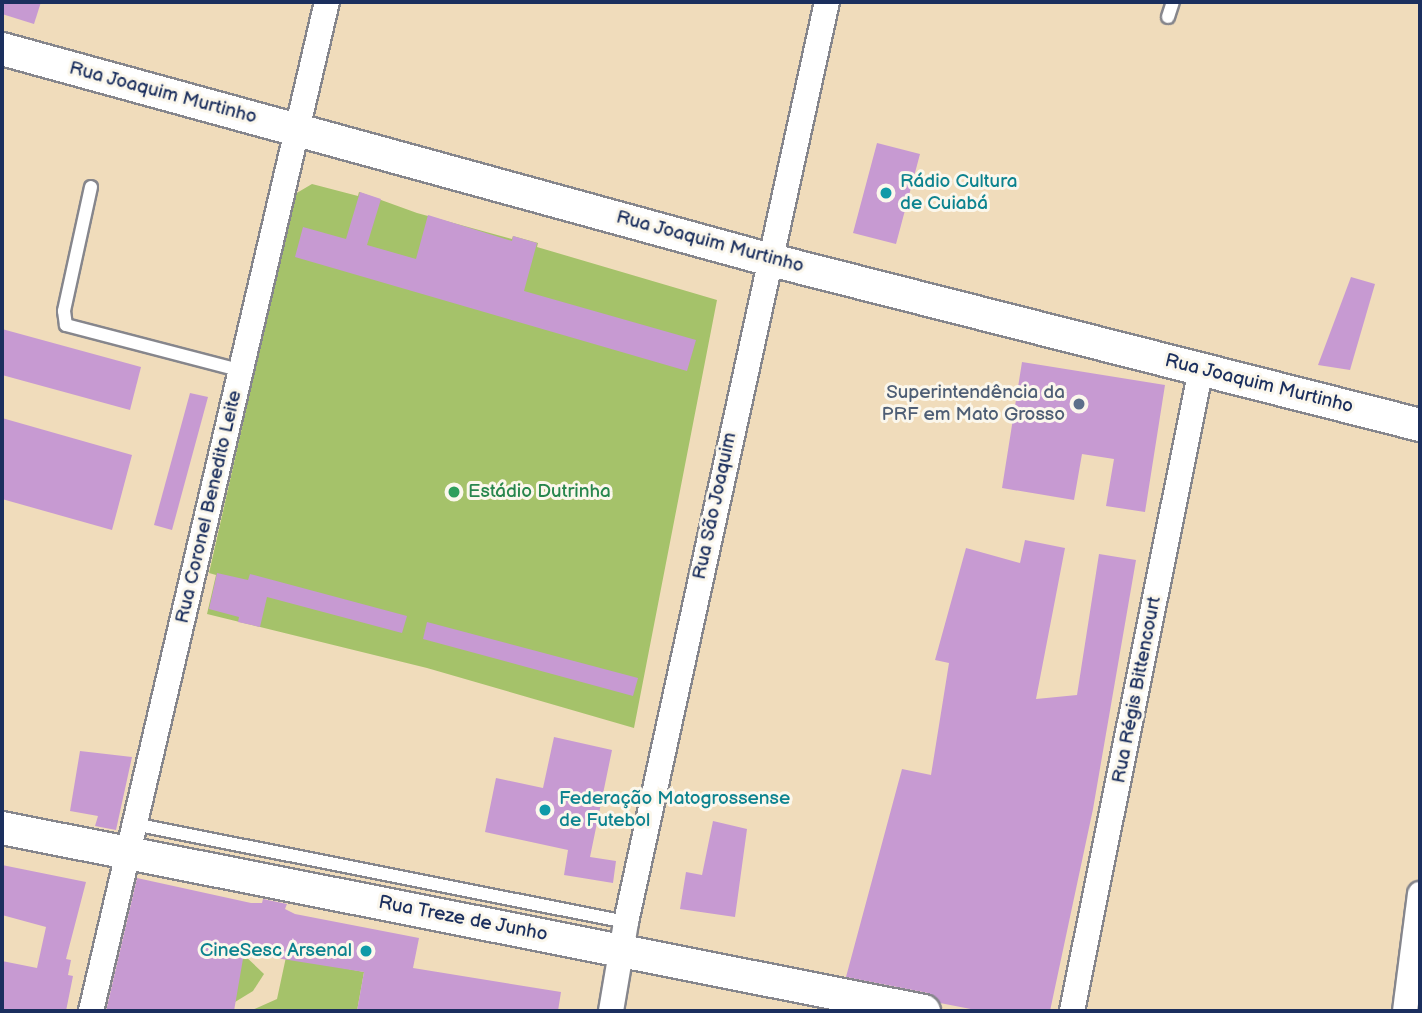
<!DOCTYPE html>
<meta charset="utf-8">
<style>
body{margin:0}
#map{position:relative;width:1422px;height:1013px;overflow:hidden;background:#f0dcbb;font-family:"Balsamiq Sans",sans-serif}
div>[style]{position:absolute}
.green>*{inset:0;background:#a5c26a}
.building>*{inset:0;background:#c79ad2}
.roads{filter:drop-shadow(2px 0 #86868c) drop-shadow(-2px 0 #86868c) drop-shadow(0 2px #86868c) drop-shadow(0 -2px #86868c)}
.service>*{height:12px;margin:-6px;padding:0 6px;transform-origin:6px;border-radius:6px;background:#fff}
.minor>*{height:24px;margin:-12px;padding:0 12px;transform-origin:12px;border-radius:12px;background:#fff}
.tertiary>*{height:32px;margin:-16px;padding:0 16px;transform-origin:16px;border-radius:16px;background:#fff}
.dots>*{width:19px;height:19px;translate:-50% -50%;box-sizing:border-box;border:4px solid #fbf7ec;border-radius:50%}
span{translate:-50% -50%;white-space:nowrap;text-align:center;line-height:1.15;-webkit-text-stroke:6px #fbf7ec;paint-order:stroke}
.street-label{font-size:19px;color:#1b2f5e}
.culture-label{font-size:19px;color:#0d838f}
.left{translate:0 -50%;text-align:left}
.right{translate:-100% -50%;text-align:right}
.service-label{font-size:19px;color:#4e5e75}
.leisure-label{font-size:19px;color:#27864d}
.frame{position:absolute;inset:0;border:4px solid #1b2f5e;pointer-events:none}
</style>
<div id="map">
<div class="green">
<div style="clip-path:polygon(312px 184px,358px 196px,359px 192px,417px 213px,512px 239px,513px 236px,538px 243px,537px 247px,717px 300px,634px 728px,427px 668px,207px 614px,216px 575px,209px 573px,295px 194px)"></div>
<div style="clip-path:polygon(242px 953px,264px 974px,253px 991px,235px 1002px)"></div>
<div style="clip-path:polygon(286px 957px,364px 972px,357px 1011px,250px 1011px,277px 999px)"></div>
</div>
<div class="building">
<div style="clip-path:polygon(2px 2px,41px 2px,34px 24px,2px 14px)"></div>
<div style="clip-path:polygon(877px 143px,920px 154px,896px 244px,853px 233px)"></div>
<div style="clip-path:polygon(360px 192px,381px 199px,367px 245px,416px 259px,428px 215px,512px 241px,513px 236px,537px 243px,524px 291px,696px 340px,687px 371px,295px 257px,303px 227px,346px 239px)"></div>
<div style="clip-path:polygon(1351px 277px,1375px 284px,1350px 370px,1318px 365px)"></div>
<div style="clip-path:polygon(2px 329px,141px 367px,130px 410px,2px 375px)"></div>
<div style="clip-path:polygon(1022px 362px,1165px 385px,1145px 512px,1106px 506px,1114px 459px,1082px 454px,1074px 500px,1002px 488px)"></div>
<div style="clip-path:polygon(190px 393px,208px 397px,172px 530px,154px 525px)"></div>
<div style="clip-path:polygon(2px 418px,132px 455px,112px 530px,2px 499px)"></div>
<div style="clip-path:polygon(1025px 540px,1065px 548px,1036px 699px,1077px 695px,1099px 554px,1136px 560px,1093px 809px,1050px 1011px,981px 1011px,940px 1003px,928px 993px,846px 977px,902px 769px,931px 775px,949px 663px,935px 660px,966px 548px,1020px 563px)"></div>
<div style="clip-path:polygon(217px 573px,248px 580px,250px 574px,407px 616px,402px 633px,267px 597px,260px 627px,238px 622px,239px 617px,209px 609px)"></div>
<div style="clip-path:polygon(427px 622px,638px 678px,633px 696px,423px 639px)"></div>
<div style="clip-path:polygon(554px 737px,612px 750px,590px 857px,616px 861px,613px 883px,564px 875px,568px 850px,485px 832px,496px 778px,543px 788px)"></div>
<div style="clip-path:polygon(80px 751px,132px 757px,116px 830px,95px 826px,98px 816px,70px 811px)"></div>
<div style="clip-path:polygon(713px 821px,747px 829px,735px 917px,680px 909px,686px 872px,702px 875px)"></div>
<div style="clip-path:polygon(2px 865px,86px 882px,66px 959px,71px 960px,68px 975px,73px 976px,66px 1011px,2px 1011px,2px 961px,37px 968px,46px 927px,2px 915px)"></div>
<div style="clip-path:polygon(137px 878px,251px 903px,262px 903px,263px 899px,287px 904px,285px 909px,295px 914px,419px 938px,413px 968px,561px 992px,558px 1011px,357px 1011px,364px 972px,244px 953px,234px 1011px,106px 1011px)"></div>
</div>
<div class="roads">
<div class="service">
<div style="left:1168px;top:17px;width:16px;rotate:-72deg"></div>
<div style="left:91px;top:187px;width:127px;rotate:102.3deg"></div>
<div style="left:64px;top:311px;width:14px;rotate:82deg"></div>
<div style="left:66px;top:325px;width:182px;rotate:14.6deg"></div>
<div style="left:134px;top:824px;width:502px;rotate:11.27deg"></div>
</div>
<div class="minor">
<div style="left:91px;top:1011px;width:1036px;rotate:-76.84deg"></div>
<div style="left:611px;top:1011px;width:90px;rotate:-80.4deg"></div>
<div style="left:626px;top:922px;width:942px;rotate:-77.68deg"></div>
<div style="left:1072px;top:1011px;width:655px;rotate:-78.64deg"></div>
<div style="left:1405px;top:1011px;width:118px;rotate:-82.7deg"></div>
</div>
<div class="tertiary">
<div style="left:2px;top:49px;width:793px;rotate:15.35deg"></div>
<div style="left:767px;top:259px;width:674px;rotate:14.26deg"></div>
<div style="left:2px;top:828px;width:940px;rotate:11.23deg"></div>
</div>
</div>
<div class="dots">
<div style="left:886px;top:193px;background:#0f9aa8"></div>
<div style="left:1079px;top:404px;background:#5c6f8a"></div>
<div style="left:454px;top:492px;background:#2e9e5b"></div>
<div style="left:545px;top:810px;background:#0f9aa8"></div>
<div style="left:366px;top:951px;background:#0f9aa8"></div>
</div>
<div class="street-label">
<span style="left:163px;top:93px;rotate:15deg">Rua Joaquim Murtinho</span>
<span style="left:710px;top:242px;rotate:15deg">Rua Joaquim Murtinho</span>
<span style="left:1259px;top:384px;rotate:14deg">Rua Joaquim Murtinho</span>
<span style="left:715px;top:506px;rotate:-78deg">Rua São Joaquim</span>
<span style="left:209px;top:507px;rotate:-77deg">Rua Coronel Benedito Leite</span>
<span style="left:1137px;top:690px;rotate:-79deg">Rua Régis Bittencourt</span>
<span style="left:463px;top:919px;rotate:11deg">Rua Treze de Junho</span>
</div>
<div class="culture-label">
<span class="left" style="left:900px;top:193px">Rádio Cultura<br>de Cuiabá</span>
<span class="left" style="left:559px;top:810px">Federação Matogrossense<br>de Futebol</span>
<span class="right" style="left:352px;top:951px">CineSesc Arsenal</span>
</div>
<div class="service-label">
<span class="right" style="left:1065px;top:404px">Superintendência da<br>PRF em Mato Grosso</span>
</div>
<div class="leisure-label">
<span class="left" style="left:468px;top:492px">Estádio Dutrinha</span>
</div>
<div class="frame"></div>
</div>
